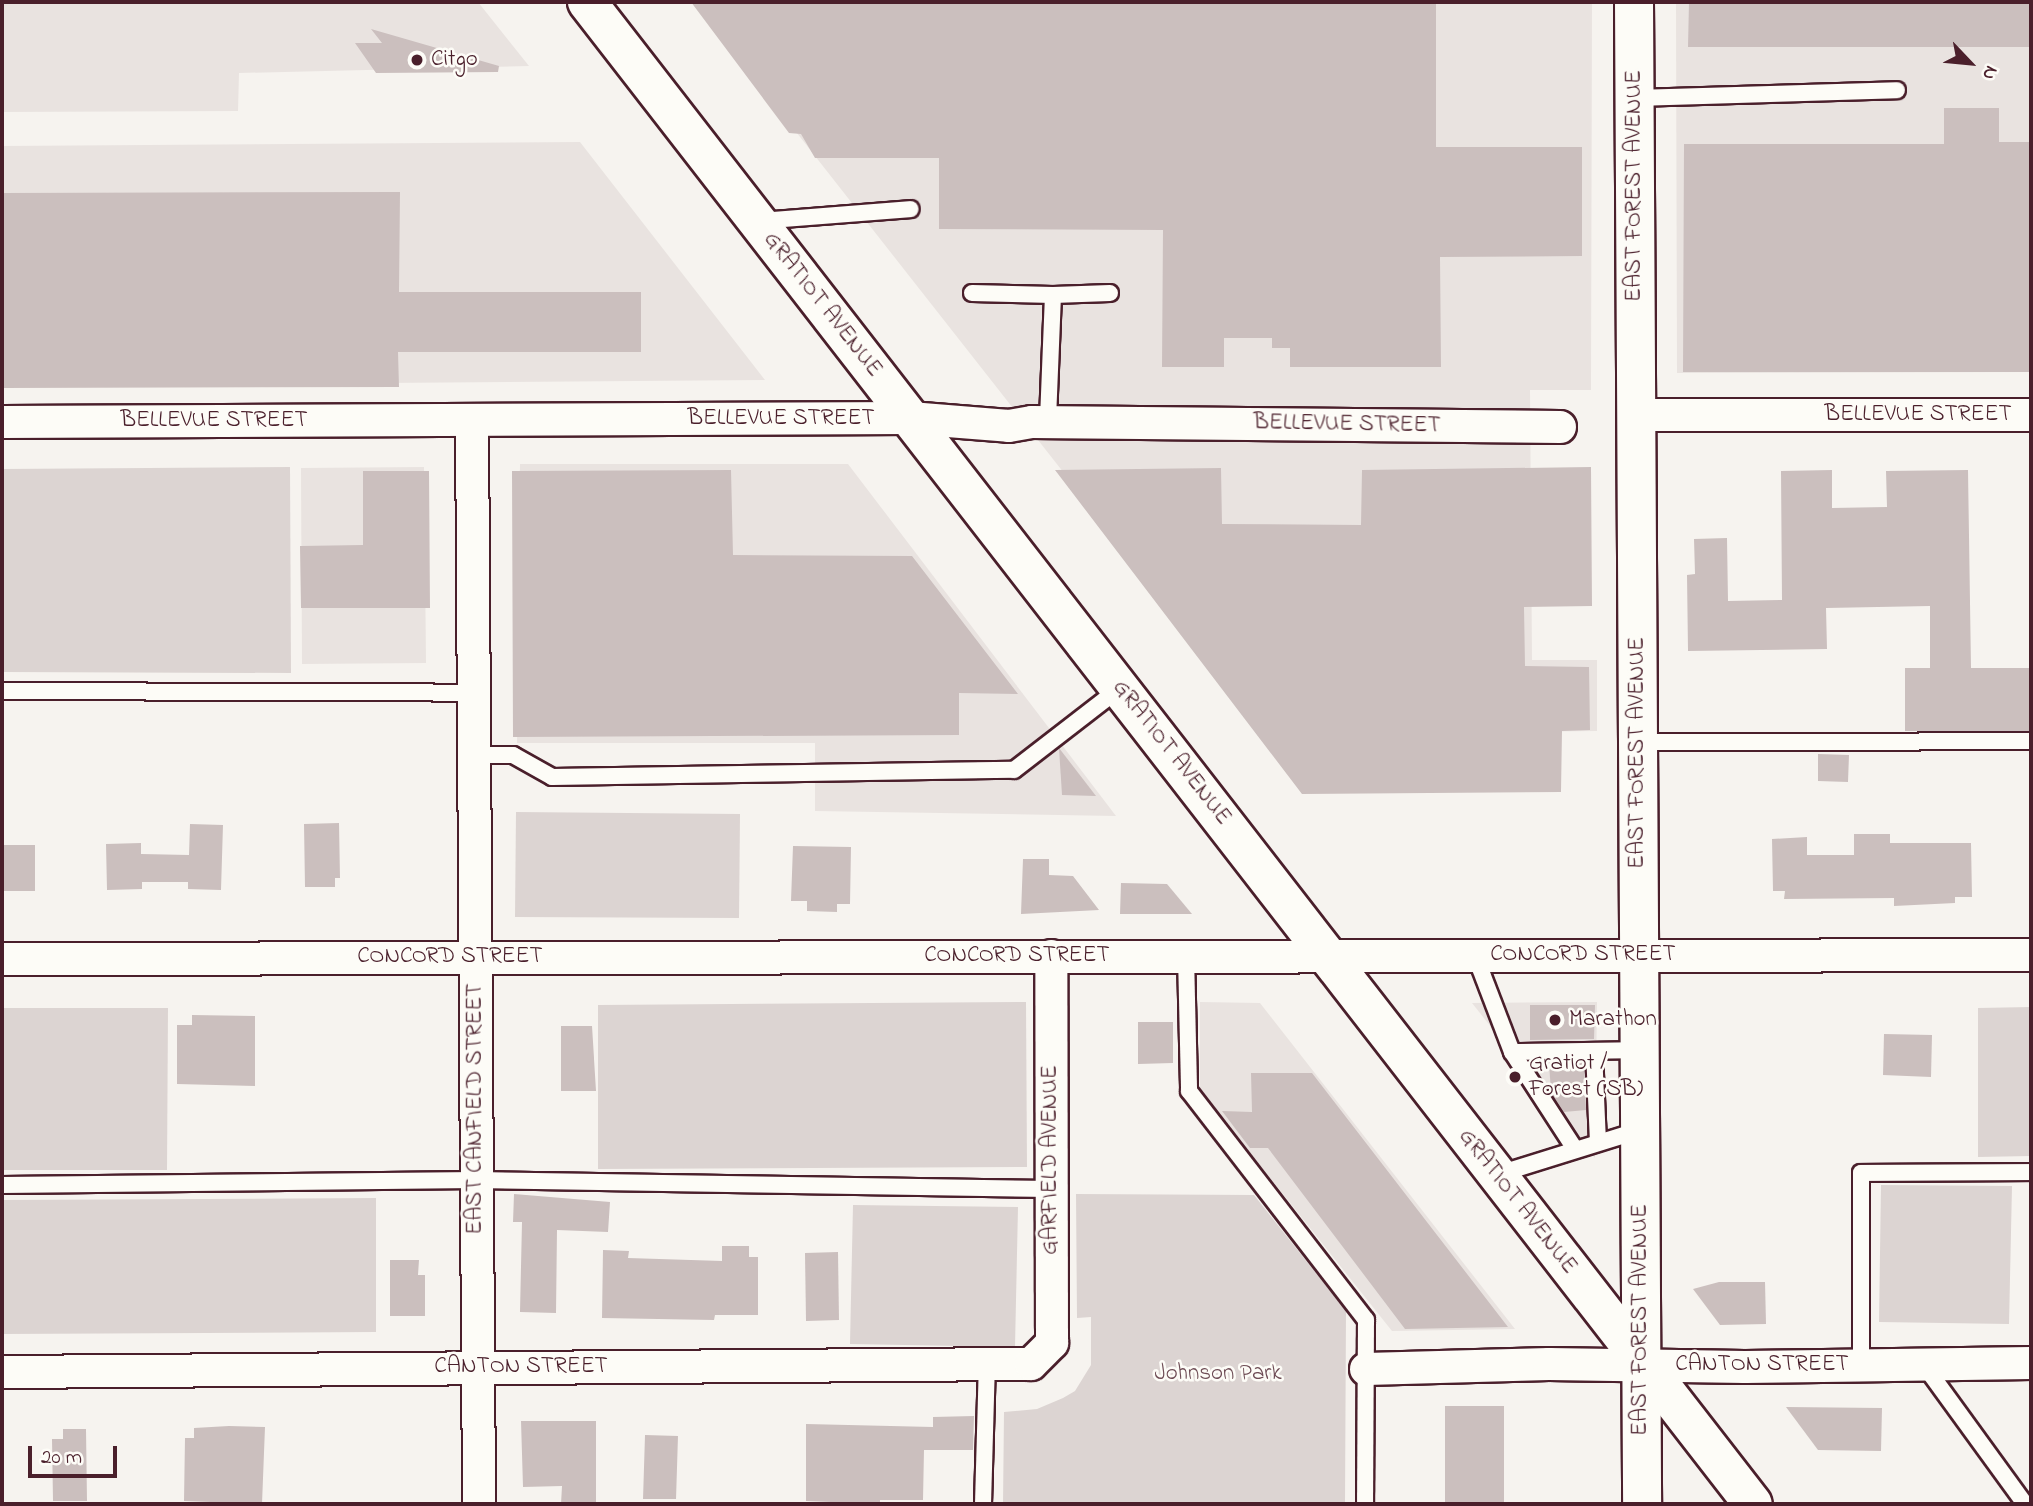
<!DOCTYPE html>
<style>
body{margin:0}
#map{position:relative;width:2033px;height:1506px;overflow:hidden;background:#f6f3ef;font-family:"Indie Flower",sans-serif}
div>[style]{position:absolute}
.built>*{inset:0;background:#e9e3e0}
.green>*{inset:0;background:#dcd4d2}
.building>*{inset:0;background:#cbbfbe}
.roads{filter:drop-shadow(2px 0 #4a1f2b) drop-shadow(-2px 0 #4a1f2b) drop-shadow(0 2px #4a1f2b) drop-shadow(0 -2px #4a1f2b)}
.service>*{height:16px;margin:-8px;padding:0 8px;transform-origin:8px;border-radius:8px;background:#fdfcf7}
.minor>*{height:32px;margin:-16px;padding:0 16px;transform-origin:16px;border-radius:16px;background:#fdfcf7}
.secondary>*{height:38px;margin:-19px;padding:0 19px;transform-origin:19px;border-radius:19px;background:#fdfcf7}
.primary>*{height:38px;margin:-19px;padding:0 19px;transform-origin:19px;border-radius:19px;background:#fdfcf7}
.dots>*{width:19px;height:19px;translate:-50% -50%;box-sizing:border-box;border:4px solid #fdfcf7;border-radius:50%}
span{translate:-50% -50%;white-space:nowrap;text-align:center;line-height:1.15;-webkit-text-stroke:5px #fdfcf7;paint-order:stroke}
.poi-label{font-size:23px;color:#4a1f2b}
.left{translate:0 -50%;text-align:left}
.street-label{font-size:23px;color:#4a1f2b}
.park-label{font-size:23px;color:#6e4c55}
.frame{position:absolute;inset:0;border:4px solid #4a1f2b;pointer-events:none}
.north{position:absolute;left:1935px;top:28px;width:70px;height:70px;-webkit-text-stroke:5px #fdfcf7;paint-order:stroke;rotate:116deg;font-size:19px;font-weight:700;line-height:28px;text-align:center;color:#4a1f2b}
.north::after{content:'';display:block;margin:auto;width:24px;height:32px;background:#4a1f2b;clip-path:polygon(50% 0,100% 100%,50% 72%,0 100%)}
.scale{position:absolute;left:28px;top:1446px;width:89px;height:32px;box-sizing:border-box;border:4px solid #4a1f2b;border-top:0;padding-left:9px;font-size:21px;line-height:24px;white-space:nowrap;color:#4a1f2b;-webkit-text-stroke:5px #fdfcf7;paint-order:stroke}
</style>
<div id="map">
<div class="built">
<div style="clip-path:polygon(2px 2px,478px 2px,529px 66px,239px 73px,238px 111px,2px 112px)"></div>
<div style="clip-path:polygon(694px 2px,1592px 2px,1591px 390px,1530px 390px,1532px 660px,1597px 660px,1597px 731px,1269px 734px)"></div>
<div style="clip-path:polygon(1676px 2px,2031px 2px,2031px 372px,1677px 373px)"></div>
<div style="clip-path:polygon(580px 142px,765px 380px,2px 386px,2px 146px)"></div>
<div style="clip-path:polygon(520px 464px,848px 464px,1116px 816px,815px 811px,815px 743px,517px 743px)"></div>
<div style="clip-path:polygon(424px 467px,426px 663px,302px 664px,301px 468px)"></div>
<div style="clip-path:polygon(1200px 1002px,1260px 1003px,1515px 1329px,1392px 1331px,1200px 1090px)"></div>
<div style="clip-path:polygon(1597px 1002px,1595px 1158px,1472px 1003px)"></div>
</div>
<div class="green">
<div style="clip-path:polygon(290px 467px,291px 673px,2px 672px,2px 469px)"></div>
<div style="clip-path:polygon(516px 812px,740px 814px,739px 918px,515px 917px)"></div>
<div style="clip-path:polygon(1026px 1002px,1027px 1167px,598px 1169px,598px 1005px)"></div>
<div style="clip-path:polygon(2031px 1007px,2031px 1156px,1978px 1157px,1978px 1008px)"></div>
<div style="clip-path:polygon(168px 1008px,167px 1170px,2px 1170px,2px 1008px)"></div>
<div style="clip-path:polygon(1881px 1185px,2012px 1186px,2009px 1324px,1879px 1322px)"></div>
<div style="clip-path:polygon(1076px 1194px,1254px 1195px,1346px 1311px,1345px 1504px,1003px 1504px,1004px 1412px,1037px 1409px,1063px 1398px,1075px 1391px,1091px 1365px,1091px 1317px,1077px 1318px)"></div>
<div style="clip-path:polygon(376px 1198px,376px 1332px,2px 1334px,2px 1200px)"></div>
<div style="clip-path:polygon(853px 1205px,1018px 1207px,1015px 1347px,850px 1344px)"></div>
</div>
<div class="building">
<div style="clip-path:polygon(691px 2px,1436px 2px,1436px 147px,1582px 147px,1582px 256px,1440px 257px,1441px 367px,1290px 367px,1290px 348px,1272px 348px,1272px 338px,1224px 338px,1224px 367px,1162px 367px,1163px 230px,939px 229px,939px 158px,815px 158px,801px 134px,789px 133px)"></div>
<div style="clip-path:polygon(1689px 2px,2031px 2px,2031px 47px,1688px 47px)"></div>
<div style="clip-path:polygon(371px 29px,499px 66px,498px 72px,376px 73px,355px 43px,382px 43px)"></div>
<div style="clip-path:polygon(1944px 108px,1999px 108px,1999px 142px,2031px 142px,2031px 372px,1683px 372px,1684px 144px,1944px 144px)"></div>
<div style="clip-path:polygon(400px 192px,399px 292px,641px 292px,641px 352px,398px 352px,399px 387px,2px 388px,2px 193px)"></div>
<div style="clip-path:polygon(1591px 467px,1592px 606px,1524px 607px,1525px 666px,1589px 667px,1590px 730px,1562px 731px,1561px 792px,1302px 794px,1055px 470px,1221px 468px,1222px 524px,1361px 525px,1362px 470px)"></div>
<div style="clip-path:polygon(731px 470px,733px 555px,912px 556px,1018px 694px,959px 693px,959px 735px,513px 737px,512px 471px)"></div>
<div style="clip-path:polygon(1832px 470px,1832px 508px,1887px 507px,1886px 471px,1968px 470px,1971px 668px,2031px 668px,2031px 731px,1905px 731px,1905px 668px,1930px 668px,1930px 606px,1826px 608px,1827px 649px,1688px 651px,1687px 575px,1695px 574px,1694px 539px,1727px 538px,1728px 601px,1782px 600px,1781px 471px)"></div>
<div style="clip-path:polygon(363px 471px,429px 471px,430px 608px,301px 608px,300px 546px,363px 545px)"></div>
<div style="clip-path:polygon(1059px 748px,1096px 796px,1062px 795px)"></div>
<div style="clip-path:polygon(1818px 754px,1849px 755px,1848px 782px,1818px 781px)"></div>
<div style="clip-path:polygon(339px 823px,340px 878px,335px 878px,335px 887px,305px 887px,304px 824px)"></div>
<div style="clip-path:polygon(190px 824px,223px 825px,221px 890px,188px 889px,188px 882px,142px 882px,142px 889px,107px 890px,106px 844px,141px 843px,141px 854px,189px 855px)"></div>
<div style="clip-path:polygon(1854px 834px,1890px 834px,1890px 843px,1971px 843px,1972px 897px,1955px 897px,1955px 903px,1894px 906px,1894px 898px,1784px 899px,1785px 891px,1773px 891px,1772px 839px,1807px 837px,1807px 855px,1854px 855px)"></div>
<div style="clip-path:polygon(2px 845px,35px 845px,35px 891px,2px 891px)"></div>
<div style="clip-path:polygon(793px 846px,851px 847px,850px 904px,837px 904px,837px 912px,807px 911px,807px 901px,791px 901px)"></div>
<div style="clip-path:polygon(1023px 859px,1049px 859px,1049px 875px,1073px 876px,1099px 910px,1021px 914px)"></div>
<div style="clip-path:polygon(1121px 883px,1167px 884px,1192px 914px,1120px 914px)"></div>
<div style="clip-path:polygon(1530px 1005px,1595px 1005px,1594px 1039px,1530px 1040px)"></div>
<div style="clip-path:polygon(192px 1015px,255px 1016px,255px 1086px,177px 1084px,177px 1025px,192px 1025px)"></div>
<div style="clip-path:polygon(1138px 1022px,1173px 1022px,1173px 1063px,1138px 1064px)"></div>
<div style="clip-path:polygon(561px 1026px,592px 1026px,596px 1091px,561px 1091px)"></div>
<div style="clip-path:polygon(1884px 1034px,1932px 1035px,1931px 1077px,1883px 1075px)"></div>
<div style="clip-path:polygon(1584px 1061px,1586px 1110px,1564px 1112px,1551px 1093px,1549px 1062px)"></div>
<div style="clip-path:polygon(1251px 1073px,1312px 1073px,1508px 1327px,1405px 1329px,1268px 1148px,1250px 1148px,1222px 1111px,1252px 1112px)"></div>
<div style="clip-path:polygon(514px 1194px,610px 1202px,608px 1232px,557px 1230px,556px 1313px,520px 1312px,522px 1222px,513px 1222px)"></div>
<div style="clip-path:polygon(722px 1246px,749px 1246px,749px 1257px,758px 1257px,758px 1315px,715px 1315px,714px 1320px,602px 1318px,603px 1250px,629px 1251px,628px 1258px,722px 1261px)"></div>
<div style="clip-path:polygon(838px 1252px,839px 1320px,806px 1321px,805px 1253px)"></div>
<div style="clip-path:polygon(390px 1260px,419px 1260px,418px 1275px,425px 1275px,425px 1316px,390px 1316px)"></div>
<div style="clip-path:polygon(1719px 1282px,1765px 1282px,1766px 1324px,1720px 1325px,1693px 1289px)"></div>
<div style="clip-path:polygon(1445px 1406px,1504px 1406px,1504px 1504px,1445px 1504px)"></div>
<div style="clip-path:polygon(1786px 1407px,1882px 1408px,1881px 1451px,1818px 1450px)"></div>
<div style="clip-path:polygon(974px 1416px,973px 1450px,924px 1450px,923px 1500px,880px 1500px,880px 1504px,806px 1501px,806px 1424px,933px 1427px,933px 1417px)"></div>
<div style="clip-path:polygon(521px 1421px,596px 1421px,596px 1504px,561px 1504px,562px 1486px,523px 1487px)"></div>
<div style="clip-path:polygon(229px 1426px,265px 1427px,262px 1504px,184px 1501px,185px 1438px,194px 1438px,194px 1428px)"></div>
<div style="clip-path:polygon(63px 1429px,86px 1429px,87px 1501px,53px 1501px,52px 1439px,63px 1439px)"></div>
<div style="clip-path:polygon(645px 1435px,678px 1436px,676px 1499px,643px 1499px)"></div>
</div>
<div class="roads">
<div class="service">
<div style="left:1635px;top:98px;width:262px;rotate:-1.7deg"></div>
<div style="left:759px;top:221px;width:152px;rotate:-4.5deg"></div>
<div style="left:972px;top:293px;width:81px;rotate:1.4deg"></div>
<div style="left:1053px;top:295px;width:127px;rotate:92.3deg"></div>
<div style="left:1053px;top:295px;width:57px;rotate:-2deg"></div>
<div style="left:2px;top:691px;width:472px;rotate:0.2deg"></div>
<div style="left:1638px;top:742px;width:393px;rotate:-0.1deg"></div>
<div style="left:474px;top:755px;width:39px"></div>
<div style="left:513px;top:755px;width:45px;rotate:29.4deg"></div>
<div style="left:552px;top:777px;width:462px;rotate:-0.9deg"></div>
<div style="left:1014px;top:770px;width:134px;rotate:-37.7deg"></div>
<div style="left:1186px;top:955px;width:136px;rotate:88.7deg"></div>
<div style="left:1189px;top:1091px;width:289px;rotate:52.3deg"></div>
<div style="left:1366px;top:1320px;width:184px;rotate:90.3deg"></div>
<div style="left:1475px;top:955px;width:104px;rotate:69.1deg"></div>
<div style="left:1512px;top:1052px;width:127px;rotate:-0.9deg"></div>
<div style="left:1594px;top:1051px;width:91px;rotate:87.5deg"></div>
<div style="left:1512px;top:1052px;width:116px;rotate:57deg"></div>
<div style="left:1499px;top:1174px;width:148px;rotate:-17.3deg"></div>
<div style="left:2px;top:1185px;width:475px;rotate:-0.6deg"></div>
<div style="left:477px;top:1180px;width:574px;rotate:0.9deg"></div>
<div style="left:1861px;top:1365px;width:192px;rotate:-90deg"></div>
<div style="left:1861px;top:1173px;width:170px;rotate:-0.3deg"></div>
<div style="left:1924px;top:1365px;width:172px;rotate:54deg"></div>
<div style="left:983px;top:1504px;width:140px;rotate:-88.4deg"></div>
</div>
<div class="minor">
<div style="left:1636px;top:415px;width:395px"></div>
<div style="left:472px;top:420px;width:1084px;rotate:89.63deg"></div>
<div style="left:2px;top:422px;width:908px;rotate:-0.25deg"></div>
<div style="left:910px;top:418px;width:99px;rotate:4.6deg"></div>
<div style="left:1009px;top:426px;width:23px;rotate:-10deg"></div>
<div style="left:1032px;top:422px;width:528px;rotate:0.54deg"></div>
<div style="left:2px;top:959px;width:2029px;rotate:-0.11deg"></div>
<div style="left:1366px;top:1369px;width:183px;rotate:-1.6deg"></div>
<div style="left:1549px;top:1364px;width:196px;rotate:0.9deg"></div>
<div style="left:1745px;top:1367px;width:286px;rotate:-0.8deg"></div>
<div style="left:2px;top:1372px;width:1029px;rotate:-0.45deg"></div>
<div style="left:1031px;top:1364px;width:30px;rotate:-45deg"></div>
<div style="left:1052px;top:1343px;width:387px;rotate:-90.1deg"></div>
</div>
<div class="secondary">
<div style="left:1634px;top:2px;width:1502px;rotate:89.69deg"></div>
</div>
<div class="primary">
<div style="left:587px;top:2px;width:1901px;rotate:52.18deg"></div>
</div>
</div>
<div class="dots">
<div style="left:417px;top:60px;background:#4a1f2b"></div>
<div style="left:1555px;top:1020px;background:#4a1f2b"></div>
<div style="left:1515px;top:1077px;background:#4a1f2b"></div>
</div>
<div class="poi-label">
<span class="left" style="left:431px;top:60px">Citgo</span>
<span class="left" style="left:1569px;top:1020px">Marathon</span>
<span class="left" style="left:1529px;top:1077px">Gratiot /<br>Forest (SB)</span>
</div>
<div class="street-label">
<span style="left:1635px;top:186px;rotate:-90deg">EAST FOREST AVENUE</span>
<span style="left:822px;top:305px;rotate:52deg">GRATIOT AVENUE</span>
<span style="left:1918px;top:415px">BELLEVUE STREET</span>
<span style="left:781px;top:419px">BELLEVUE STREET</span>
<span style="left:214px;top:421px">BELLEVUE STREET</span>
<span style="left:1347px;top:425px;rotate:1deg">BELLEVUE STREET</span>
<span style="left:1171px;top:753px;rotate:52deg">GRATIOT AVENUE</span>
<span style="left:1638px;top:753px;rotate:-90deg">EAST FOREST AVENUE</span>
<span style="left:1583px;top:955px">CONCORD STREET</span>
<span style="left:1017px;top:956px">CONCORD STREET</span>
<span style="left:450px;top:957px">CONCORD STREET</span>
<span style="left:476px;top:1109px;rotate:-90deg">EAST CANFIELD STREET</span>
<span style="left:1051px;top:1160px;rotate:-90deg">GARFIELD AVENUE</span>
<span style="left:1517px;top:1202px;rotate:52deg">GRATIOT AVENUE</span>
<span style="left:1641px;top:1320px;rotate:-90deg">EAST FOREST AVENUE</span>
<span style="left:1762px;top:1365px">CANTON STREET</span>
<span style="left:521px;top:1367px">CANTON STREET</span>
</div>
<div class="park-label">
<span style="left:1218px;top:1374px">Johnson Park</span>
</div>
<div class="frame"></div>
<div class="north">N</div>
<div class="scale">20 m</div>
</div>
